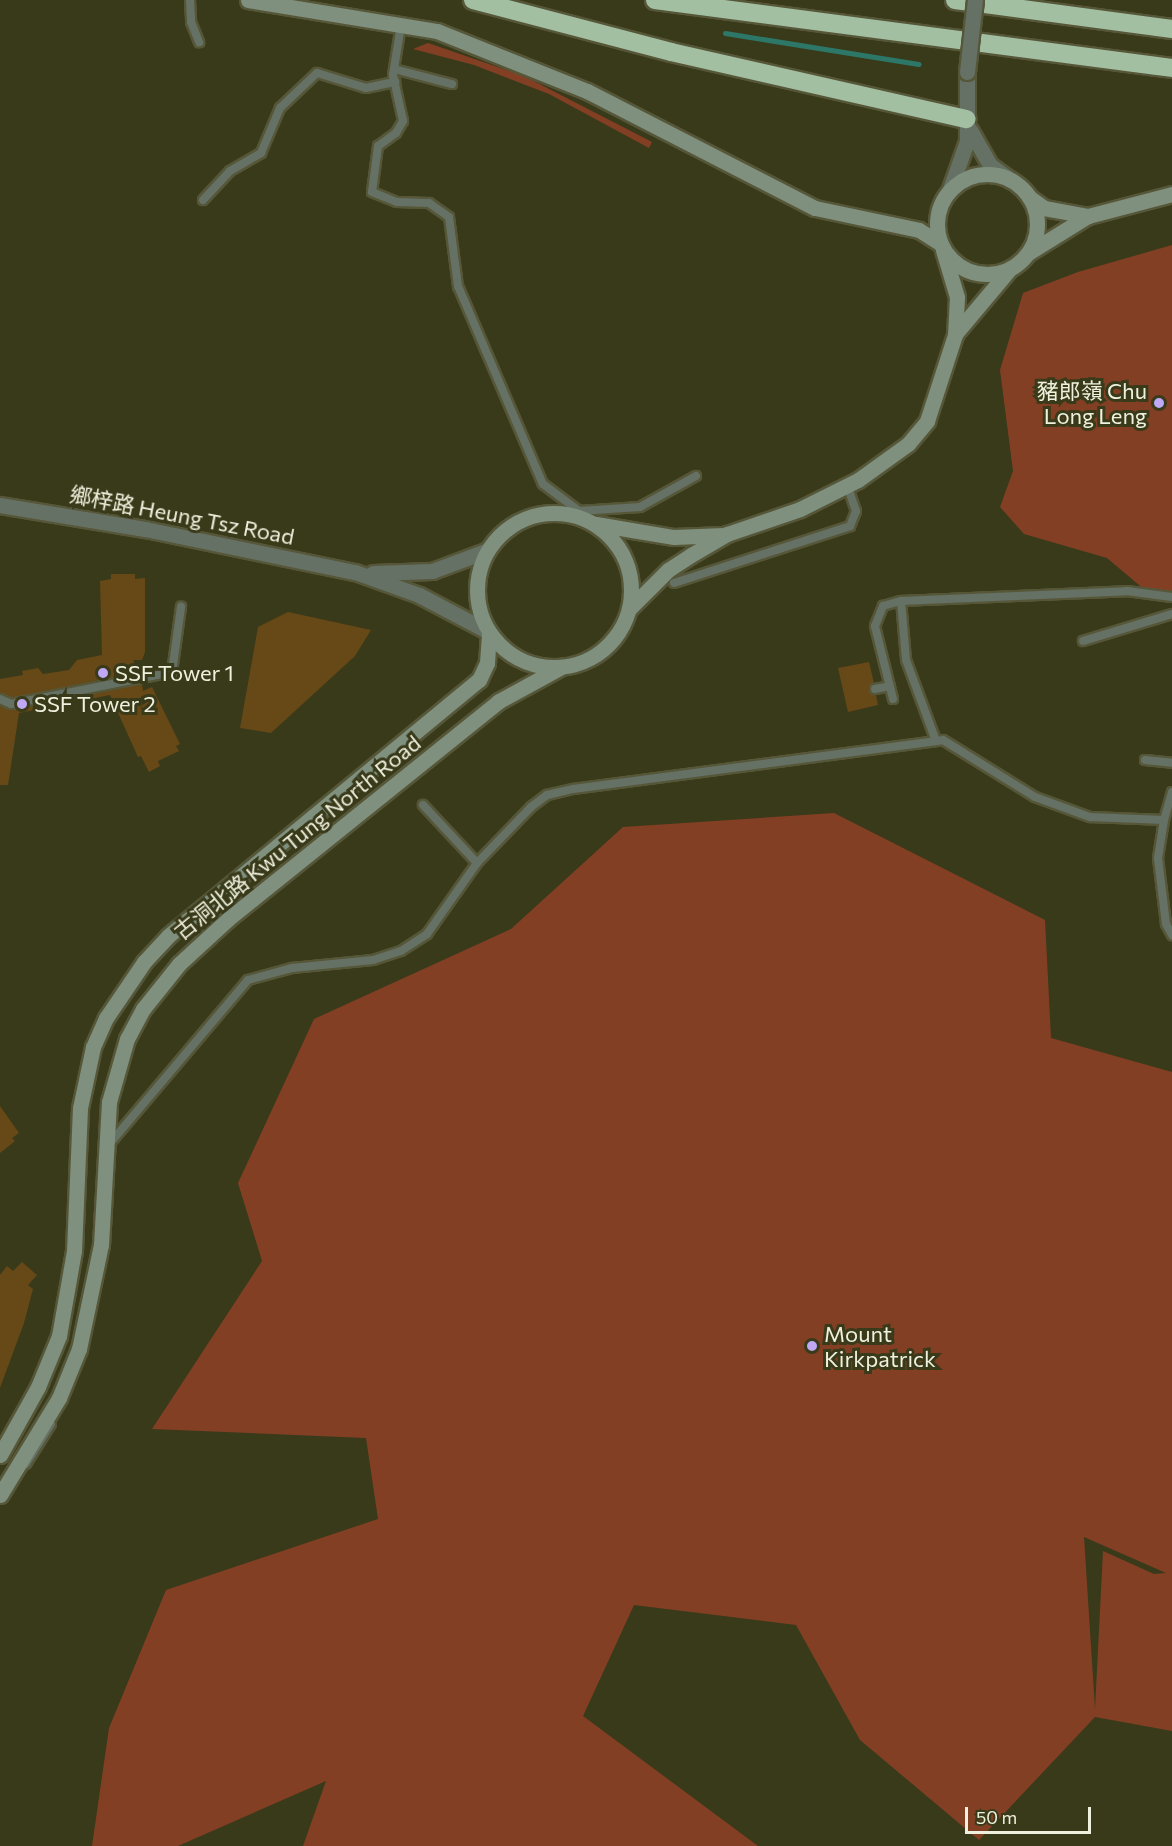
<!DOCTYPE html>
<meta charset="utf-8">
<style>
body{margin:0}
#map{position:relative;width:1172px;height:1846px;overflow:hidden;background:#393a1a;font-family:Commissioner,"Noto Sans SC",sans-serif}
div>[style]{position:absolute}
.green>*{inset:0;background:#833f24}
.stream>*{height:5px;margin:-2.5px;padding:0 2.5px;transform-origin:2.5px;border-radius:2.5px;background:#2d7769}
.building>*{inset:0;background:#674817}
.roads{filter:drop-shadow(2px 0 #565739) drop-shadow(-2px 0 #565739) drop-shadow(0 2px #565739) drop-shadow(0 -2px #565739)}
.service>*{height:8px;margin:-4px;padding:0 4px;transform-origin:4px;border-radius:4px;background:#667165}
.minor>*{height:15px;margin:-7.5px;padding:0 7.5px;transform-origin:7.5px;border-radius:7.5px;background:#667165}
.tertiary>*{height:15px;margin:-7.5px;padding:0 7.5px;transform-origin:7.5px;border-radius:7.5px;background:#667165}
.secondary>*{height:15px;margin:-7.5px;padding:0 7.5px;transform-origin:7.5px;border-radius:7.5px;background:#7f907e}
.secondary>.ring{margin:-7.5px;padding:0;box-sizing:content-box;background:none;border:15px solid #7f907e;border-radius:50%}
.motorway>*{height:18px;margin:-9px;padding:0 9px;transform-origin:9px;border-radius:9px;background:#a3bfa2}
.bridges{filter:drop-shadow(2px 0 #565739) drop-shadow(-2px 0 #565739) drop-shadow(0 2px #565739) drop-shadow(0 -2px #565739)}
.tertiary-bridge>*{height:15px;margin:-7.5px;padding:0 7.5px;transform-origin:7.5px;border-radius:7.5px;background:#667165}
.dots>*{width:16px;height:16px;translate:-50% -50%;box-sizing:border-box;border:3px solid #393a1a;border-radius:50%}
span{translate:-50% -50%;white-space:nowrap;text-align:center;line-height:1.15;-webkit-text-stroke:6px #393a1a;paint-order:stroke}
.poi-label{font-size:22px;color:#eff0dd}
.right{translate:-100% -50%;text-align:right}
.left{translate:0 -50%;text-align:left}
.street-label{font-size:22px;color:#eff0dd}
.scale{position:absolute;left:965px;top:1807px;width:126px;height:27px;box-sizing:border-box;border:3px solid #eff0dd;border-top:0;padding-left:8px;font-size:18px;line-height:21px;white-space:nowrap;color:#eff0dd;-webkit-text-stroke:4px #393a1a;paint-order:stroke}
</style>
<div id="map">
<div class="green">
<div style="clip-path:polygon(428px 43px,524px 76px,652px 142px,649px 148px,549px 94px,474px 65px,413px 49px)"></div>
<div style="clip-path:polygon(1172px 245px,1172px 596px,1152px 596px,1107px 558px,1024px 534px,1000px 507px,1013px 471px,1000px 370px,1023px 293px,1078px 272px)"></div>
<div style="clip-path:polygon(evenodd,834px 813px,1045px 920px,1051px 1038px,1172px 1072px,1172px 1731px,1095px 1717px,979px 1840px,860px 1740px,796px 1625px,634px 1605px,583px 1716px,758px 1846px,303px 1846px,326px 1781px,178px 1846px,92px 1846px,109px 1728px,166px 1590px,378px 1519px,366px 1438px,152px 1429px,262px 1261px,238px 1183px,314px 1019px,511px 929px,623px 827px,834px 813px,1084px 1537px,1166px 1573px,1154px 1574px,1103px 1551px,1095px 1709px,1084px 1537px)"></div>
</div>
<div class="stream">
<div style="left:725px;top:33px;width:196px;rotate:9.1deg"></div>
</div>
<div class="building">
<div style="clip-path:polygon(111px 574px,135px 574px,135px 579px,145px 578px,145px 652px,142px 660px,133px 660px,139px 672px,12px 698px,0 693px,0 679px,23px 675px,22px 671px,38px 668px,43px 674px,69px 670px,77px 660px,102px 655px,100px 581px,111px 579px)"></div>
<div style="clip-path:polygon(288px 612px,371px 630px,355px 656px,271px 733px,240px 728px,258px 627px)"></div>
<div style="clip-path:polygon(869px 662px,874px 683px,869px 691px,876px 695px,878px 705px,848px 712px,838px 668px)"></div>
<div style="clip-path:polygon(142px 684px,143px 691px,152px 687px,180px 744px,176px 746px,179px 751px,158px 761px,160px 766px,149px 772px,141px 756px,138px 757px,110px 695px,85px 700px,84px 696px)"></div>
<div style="clip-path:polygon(49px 703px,44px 704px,45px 708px,19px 713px,8px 785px,0 785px,0 706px,12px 710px)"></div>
<div style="clip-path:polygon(0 1106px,19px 1133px,12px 1138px,15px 1141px,0 1153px)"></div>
<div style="clip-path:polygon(22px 1262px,37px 1275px,28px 1285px,33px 1289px,24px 1323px,0 1388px,0 1275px,7px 1266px,13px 1271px)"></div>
</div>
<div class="roads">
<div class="service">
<div style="left:190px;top:0;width:22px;rotate:87deg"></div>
<div style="left:191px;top:22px;width:22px;rotate:68deg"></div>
<div style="left:401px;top:25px;width:51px;rotate:99.1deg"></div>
<div style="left:393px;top:75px;width:47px;rotate:77.7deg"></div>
<div style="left:403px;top:121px;width:14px;rotate:120deg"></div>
<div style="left:396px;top:133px;width:22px;rotate:144deg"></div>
<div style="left:378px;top:146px;width:46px;rotate:97.4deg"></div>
<div style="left:372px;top:192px;width:27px;rotate:22deg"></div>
<div style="left:397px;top:202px;width:32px;rotate:2deg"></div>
<div style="left:429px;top:203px;width:24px;rotate:35deg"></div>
<div style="left:449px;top:217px;width:70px;rotate:82.6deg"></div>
<div style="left:458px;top:286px;width:215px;rotate:66.8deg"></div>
<div style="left:543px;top:484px;width:45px;rotate:36.9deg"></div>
<div style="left:579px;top:511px;width:61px;rotate:-3.8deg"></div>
<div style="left:640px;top:507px;width:64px;rotate:-29deg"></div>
<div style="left:394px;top:69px;width:60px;rotate:14.5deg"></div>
<div style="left:203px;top:200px;width:40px;rotate:-47deg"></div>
<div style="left:230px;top:171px;width:36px;rotate:-30deg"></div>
<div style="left:261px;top:153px;width:49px;rotate:-67.1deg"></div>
<div style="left:280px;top:108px;width:51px;rotate:-43.4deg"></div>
<div style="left:317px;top:73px;width:51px;rotate:17deg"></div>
<div style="left:366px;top:88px;width:30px;rotate:-12deg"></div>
<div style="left:674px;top:583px;width:185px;rotate:-17.9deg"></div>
<div style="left:850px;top:526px;width:16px;rotate:-68deg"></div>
<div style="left:856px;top:511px;width:28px;rotate:-109deg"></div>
<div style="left:1083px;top:641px;width:93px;rotate:-16.9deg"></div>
<div style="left:875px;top:689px;width:15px;rotate:-11deg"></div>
<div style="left:0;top:699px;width:12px;rotate:24deg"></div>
<div style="left:11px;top:704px;width:164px;rotate:-11.2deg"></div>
<div style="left:172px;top:672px;width:66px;rotate:-82.1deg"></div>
<div style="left:893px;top:699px;width:75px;rotate:-103.9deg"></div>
<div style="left:875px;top:626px;width:22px;rotate:-68deg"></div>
<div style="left:883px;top:606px;width:19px;rotate:-16deg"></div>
<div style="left:936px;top:741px;width:86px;rotate:-110.3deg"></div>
<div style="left:906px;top:660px;width:59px;rotate:-94.8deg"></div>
<div style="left:901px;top:601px;width:226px;rotate:-2.5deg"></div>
<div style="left:1127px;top:591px;width:45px;rotate:7.6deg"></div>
<div style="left:1145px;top:760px;width:27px;rotate:6deg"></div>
<div style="left:423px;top:805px;width:79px;rotate:47deg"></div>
<div style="left:1164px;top:820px;width:29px;rotate:-74deg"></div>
<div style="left:111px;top:1142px;width:212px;rotate:-49.8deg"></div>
<div style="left:248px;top:980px;width:46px;rotate:-15.3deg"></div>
<div style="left:292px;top:968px;width:81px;rotate:-5.6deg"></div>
<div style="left:373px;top:960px;width:29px;rotate:-18deg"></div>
<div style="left:401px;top:951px;width:31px;rotate:-33deg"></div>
<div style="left:427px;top:934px;width:87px;rotate:-54.8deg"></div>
<div style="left:477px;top:863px;width:78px;rotate:-46deg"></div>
<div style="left:531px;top:807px;width:20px;rotate:-37deg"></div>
<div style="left:547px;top:795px;width:27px;rotate:-13deg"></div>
<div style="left:573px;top:789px;width:373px;rotate:-7.5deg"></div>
<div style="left:943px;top:740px;width:108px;rotate:31.8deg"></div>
<div style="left:1035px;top:797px;width:59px;rotate:20deg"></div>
<div style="left:1090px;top:817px;width:74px;rotate:2.3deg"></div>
<div style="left:1164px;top:820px;width:38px;rotate:99deg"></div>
<div style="left:1158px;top:858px;width:66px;rotate:83.1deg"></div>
<div style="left:1166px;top:924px;width:13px;rotate:61deg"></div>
<div style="left:26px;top:1464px;width:47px;rotate:-58deg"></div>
</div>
<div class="minor">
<div style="left:0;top:505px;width:147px;rotate:9.4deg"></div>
<div style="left:145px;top:529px;width:214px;rotate:11.6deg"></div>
<div style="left:355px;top:572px;width:68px;rotate:19.8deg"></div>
<div style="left:419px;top:595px;width:79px;rotate:27.9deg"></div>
<div style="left:373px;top:573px;width:59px;rotate:-1.9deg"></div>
<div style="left:432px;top:571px;width:58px;rotate:-20.3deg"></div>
</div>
<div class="tertiary">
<div style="left:970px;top:130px;width:40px;rotate:60.3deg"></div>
<div style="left:990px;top:165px;width:26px;rotate:36deg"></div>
<div style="left:950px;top:189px;width:51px;rotate:-70.5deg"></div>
<div style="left:967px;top:141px;width:69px;rotate:-90deg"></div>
</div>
<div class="secondary">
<div style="left:248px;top:0;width:192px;rotate:9.3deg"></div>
<div style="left:437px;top:31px;width:162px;rotate:21.8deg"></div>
<div style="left:587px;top:91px;width:256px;rotate:27.2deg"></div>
<div style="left:815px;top:208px;width:106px;rotate:11.9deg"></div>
<div style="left:919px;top:230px;width:26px;rotate:32deg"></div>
<div class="ring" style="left:937px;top:174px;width:85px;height:85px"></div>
<div style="left:1029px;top:197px;width:19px;rotate:36deg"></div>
<div style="left:1044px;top:208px;width:45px;rotate:10.3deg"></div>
<div style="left:1028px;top:253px;width:70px;rotate:-31.7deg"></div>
<div style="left:1088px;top:216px;width:87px;rotate:-14.7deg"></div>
<div style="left:956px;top:333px;width:81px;rotate:-50deg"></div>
<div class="ring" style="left:477px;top:513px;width:139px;height:139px"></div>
<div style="left:596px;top:524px;width:79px;rotate:9.5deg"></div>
<div style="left:674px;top:537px;width:50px;rotate:-2.3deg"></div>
<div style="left:629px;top:609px;width:55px;rotate:-45deg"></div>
<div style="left:668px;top:570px;width:27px;rotate:-33deg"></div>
<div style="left:691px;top:555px;width:42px;rotate:-30.3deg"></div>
<div style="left:727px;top:534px;width:77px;rotate:-18.9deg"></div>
<div style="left:800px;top:509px;width:65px;rotate:-26.6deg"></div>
<div style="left:858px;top:480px;width:62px;rotate:-35.8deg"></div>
<div style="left:908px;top:444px;width:30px;rotate:-50deg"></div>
<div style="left:927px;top:421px;width:90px;rotate:-72deg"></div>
<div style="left:955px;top:335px;width:38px;rotate:-87deg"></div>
<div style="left:957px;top:297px;width:49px;rotate:-106.6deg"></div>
<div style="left:0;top:1455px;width:78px;rotate:-60.8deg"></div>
<div style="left:38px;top:1387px;width:55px;rotate:-67.6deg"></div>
<div style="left:59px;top:1336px;width:86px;rotate:-80deg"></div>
<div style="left:74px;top:1251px;width:143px;rotate:-87.6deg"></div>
<div style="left:80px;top:1108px;width:62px;rotate:-78deg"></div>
<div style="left:93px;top:1047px;width:32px;rotate:-66deg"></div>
<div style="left:106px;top:1018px;width:68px;rotate:-55.8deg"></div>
<div style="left:144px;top:962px;width:35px;rotate:-47deg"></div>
<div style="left:168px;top:936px;width:403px;rotate:-39.5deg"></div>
<div style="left:479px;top:680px;width:19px;rotate:-65deg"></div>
<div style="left:487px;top:663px;width:31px;rotate:-86deg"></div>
<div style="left:0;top:1495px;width:114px;rotate:-58.7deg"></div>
<div style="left:59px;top:1398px;width:53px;rotate:-67.8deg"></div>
<div style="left:79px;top:1349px;width:106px;rotate:-78.1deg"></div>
<div style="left:101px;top:1245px;width:143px;rotate:-86.8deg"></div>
<div style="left:109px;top:1102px;width:66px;rotate:-74.1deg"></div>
<div style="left:127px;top:1039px;width:34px;rotate:-62deg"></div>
<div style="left:143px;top:1009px;width:58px;rotate:-51.3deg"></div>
<div style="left:179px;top:964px;width:67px;rotate:-42.6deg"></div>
<div style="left:228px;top:919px;width:348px;rotate:-38.8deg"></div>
<div style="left:499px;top:701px;width:71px;rotate:-28.7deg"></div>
</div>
<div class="motorway">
<div style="left:473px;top:0;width:205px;rotate:14.7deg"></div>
<div style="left:671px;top:52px;width:303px;rotate:12.8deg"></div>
<div style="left:655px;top:0;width:521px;rotate:7.49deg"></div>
<div style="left:955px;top:0;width:219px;rotate:7.6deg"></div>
</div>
</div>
<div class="bridges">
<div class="tertiary-bridge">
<div style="left:967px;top:72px;width:72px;rotate:-83.7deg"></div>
</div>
</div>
<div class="dots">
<div style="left:1159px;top:403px;background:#bfa8f4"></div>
<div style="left:103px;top:673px;background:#bfa8f4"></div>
<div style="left:22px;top:704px;background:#bfa8f4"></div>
<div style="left:812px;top:1346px;background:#bfa8f4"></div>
</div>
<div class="poi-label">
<span class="right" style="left:1147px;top:403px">豬郎嶺 Chu<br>Long Leng</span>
<span class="left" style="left:115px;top:673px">SSF Tower 1</span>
<span class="left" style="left:34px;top:704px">SSF Tower 2</span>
<span class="left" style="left:824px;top:1346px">Mount<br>Kirkpatrick</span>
</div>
<div class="street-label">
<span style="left:182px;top:515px;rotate:11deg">鄉梓路 Heung Tsz Road</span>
<span style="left:297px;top:837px;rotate:-39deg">古洞北路 Kwu Tung North Road</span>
</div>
<div class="scale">50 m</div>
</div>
